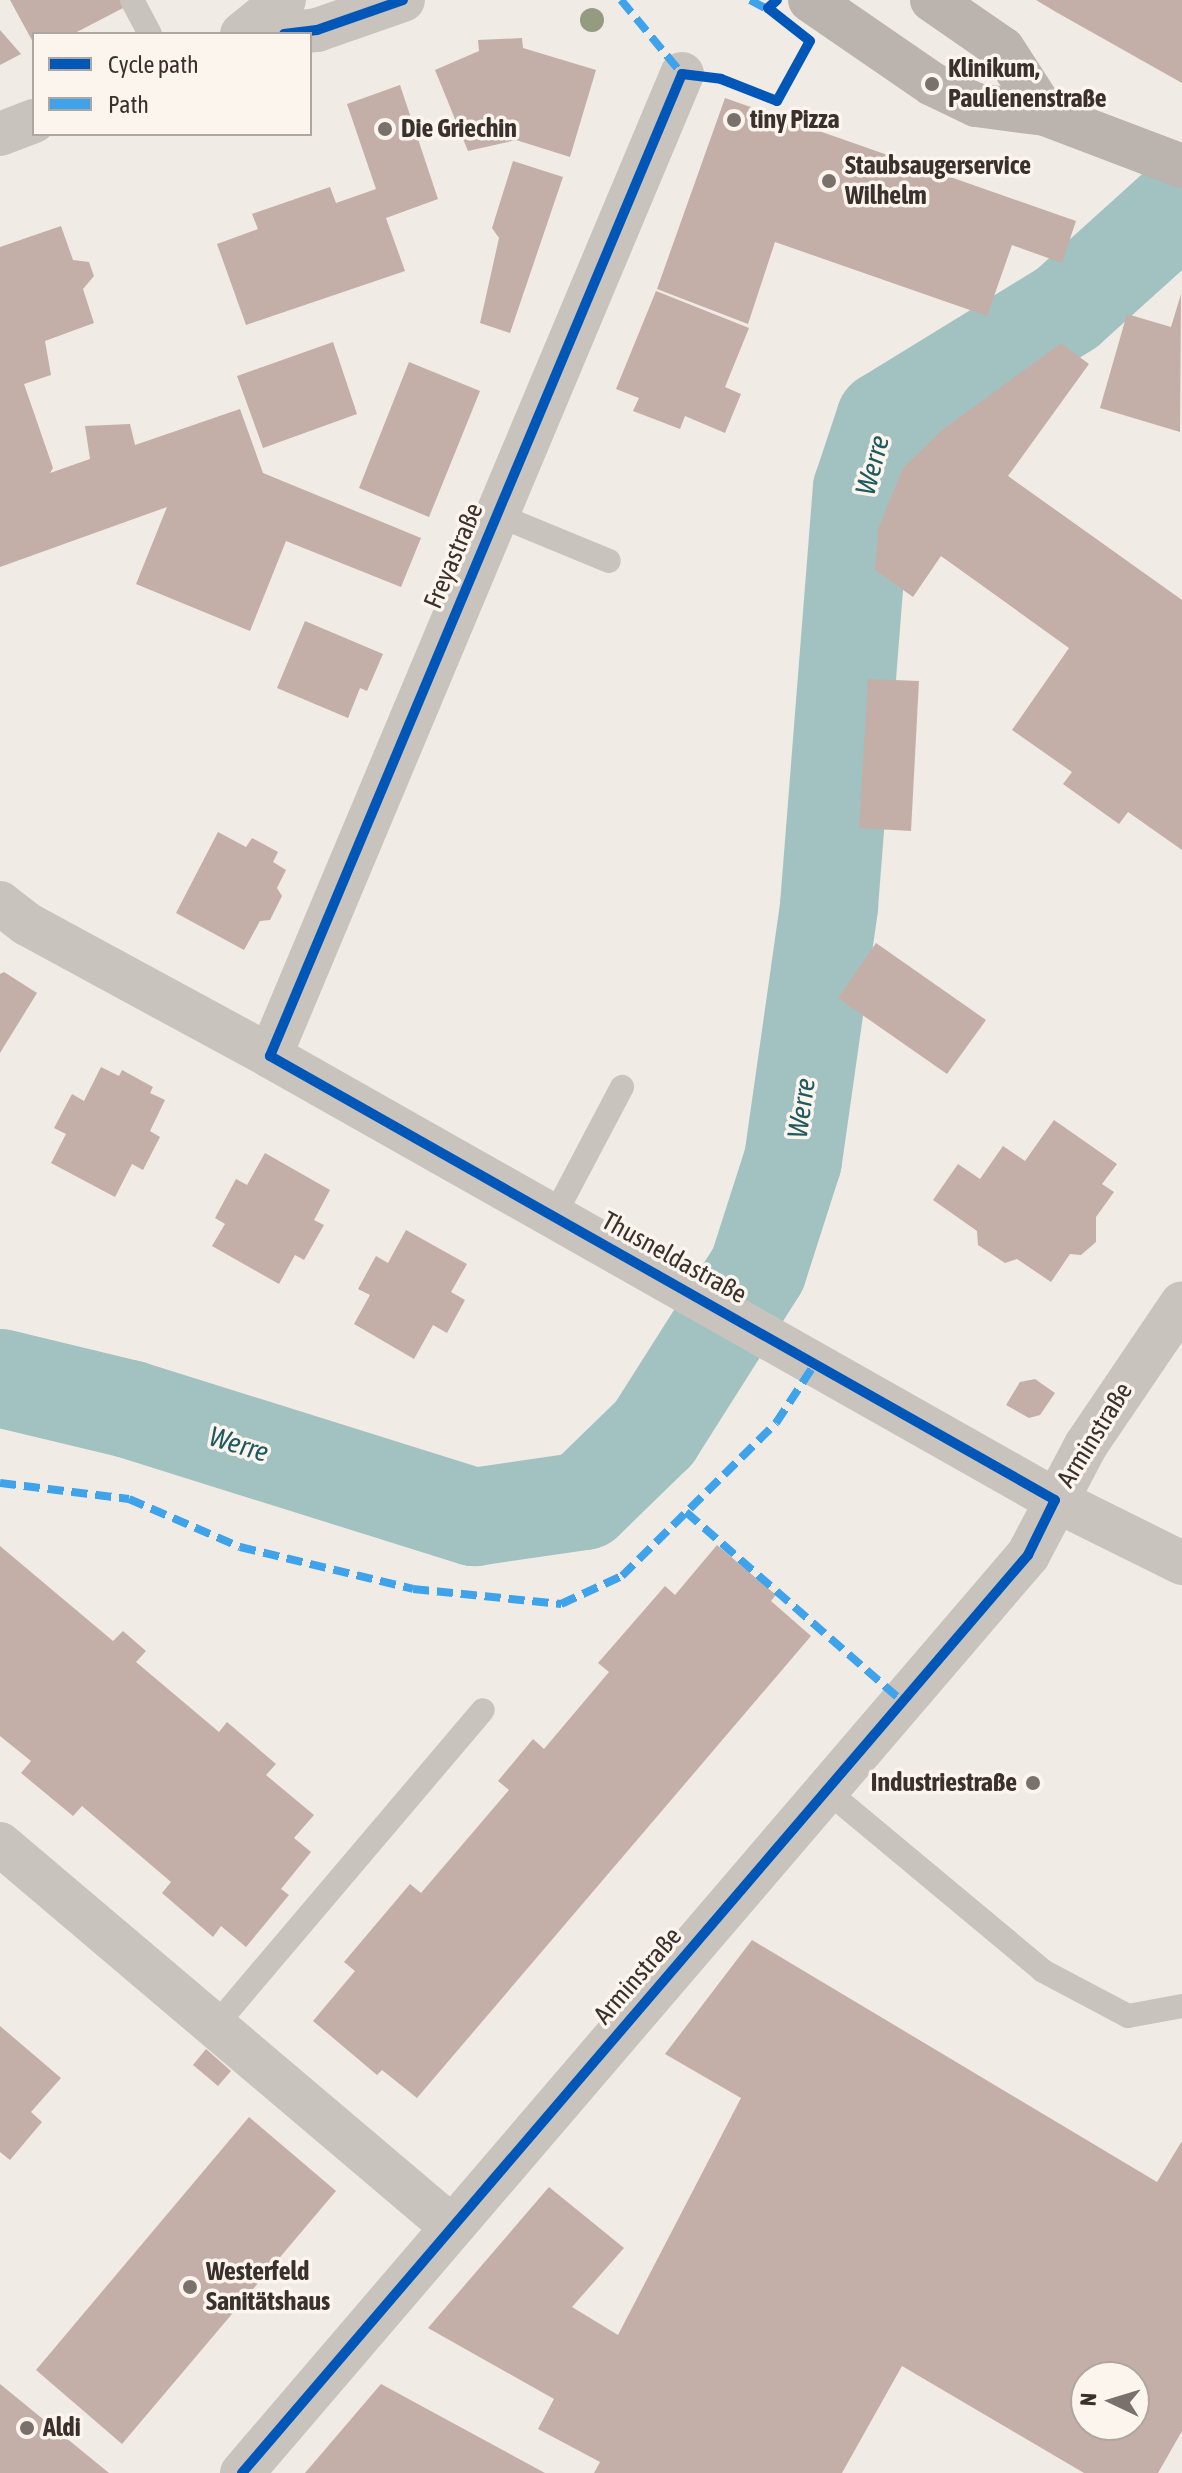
<!DOCTYPE html>
<meta charset="utf-8">
<style>
body{margin:0}
#map{position:relative;width:1182px;height:2473px;overflow:hidden;background:#f0ebe5;font-family:"Asap Condensed",sans-serif}
div>[style]{position:absolute}
.river>*{height:98px;margin:-49px;padding:0 49px;transform-origin:49px;border-radius:49px;background:#a1c2c1}
.building>*{inset:0;background:#c3afa7}
.service>*{height:24px;margin:-12px;padding:0 12px;transform-origin:12px;border-radius:12px;background:#c9c3be}
.minor>*{height:44px;margin:-22px;padding:0 22px;transform-origin:22px;border-radius:22px;background:#c9c3be}
.tertiary>*{height:44px;margin:-22px;padding:0 22px;transform-origin:22px;border-radius:22px;background:#c9c3be}
.secondary>*{height:44px;margin:-22px;padding:0 22px;transform-origin:22px;border-radius:22px;background:#bab3ae}
.quiet>*{height:8px;margin-top:-4px;transform-origin:0;background:repeating-linear-gradient(90deg,#3fa3eb 0 16px,transparent 0 24px)}
.cycleway>*{height:10px;margin:-5px;padding:0 5px;transform-origin:5px;border-radius:5px;background:#0057b8}
.trees>*{width:24px;height:24px;margin:-12px;border-radius:50%;background:#959b80}
.dots>*{width:22px;height:22px;translate:-50% -50%;box-sizing:border-box;border:4px solid #fbf5ee;border-radius:50%}
span{translate:-50% -50%;white-space:nowrap;text-align:center;line-height:1.15;-webkit-text-stroke:7px #fbf5ee;paint-order:stroke}
.poi-label{font-size:26px;color:#3b302b;font-weight:700}
.left{translate:0 -50%;text-align:left}
.right{translate:-100% -50%;text-align:right}
.street-label{font-size:26px;color:#3b302b}
.water-label{font-size:28px;color:#1f5a5e;font-style:italic}
.legend{position:absolute;left:32px;top:32px;width:280px;height:104px;box-sizing:border-box;background:#fbf5ee;border:2px solid #aea6a0;margin:0;padding:10px 14px;list-style:none;font-size:24px;color:#3b302b}
.legend li{display:flex;align-items:center;gap:16px;height:40px}
.legend b{width:40px;border:2px solid #aea6a0}
.north{position:absolute;left:1070px;top:2361px;width:80px;height:80px;box-sizing:border-box;background:#fbf5ee;border:2px solid #aea6a0;border-radius:50%;rotate:274deg;font-size:22px;font-weight:700;line-height:32px;text-align:center;color:#3b302b}
.north::after{content:'';display:block;margin:auto;width:28px;height:36px;background:#7a716c;clip-path:polygon(50% 0,100% 100%,50% 72%,0 100%)}
</style>
<div id="map">
<div class="river">
<div style="left:0;top:1378px;width:133px;rotate:13.5deg"></div>
<div style="left:129px;top:1409px;width:362px;rotate:17.4deg"></div>
<div style="left:474px;top:1517px;width:111px;rotate:-8.3deg"></div>
<div style="left:584px;top:1501px;width:98px;rotate:-44.2deg"></div>
<div style="left:654px;top:1433px;width:194px;rotate:-57.6deg"></div>
<div style="left:758px;top:1269px;width:114px;rotate:-72.2deg"></div>
<div style="left:793px;top:1160px;width:257px;rotate:-81.9deg"></div>
<div style="left:829px;top:906px;width:418px;rotate:-85.5deg"></div>
<div style="left:862px;top:489px;width:73px;rotate:-71.6deg"></div>
<div style="left:885px;top:420px;width:214px;rotate:-31.6deg"></div>
<div style="left:1067px;top:308px;width:155px;rotate:-42.1deg"></div>
</div>
<div class="building">
<div style="clip-path:polygon(10px 0,120px 0,125px 7px,73px 34px,34px 34px,34px 44px)"></div>
<div style="clip-path:polygon(1036px 0,1182px 0,1182px 83px,1056px 12px)"></div>
<div style="clip-path:polygon(0 30px,21px 54px,0 65px)"></div>
<div style="clip-path:polygon(522px 38px,523px 48px,596px 70px,570px 157px,516px 140px,468px 151px,435px 70px,479px 51px,478px 40px)"></div>
<div style="clip-path:polygon(400px 85px,438px 199px,386px 218px,405px 271px,246px 325px,217px 244px,258px 229px,252px 214px,330px 187px,336px 203px,376px 189px,347px 104px)"></div>
<div style="clip-path:polygon(725px 98px,1076px 221px,1062px 263px,1012px 245px,987px 316px,775px 242px,748px 324px,657px 289px)"></div>
<div style="clip-path:polygon(513px 161px,563px 177px,510px 333px,480px 323px,499px 238px,492px 228px)"></div>
<div style="clip-path:polygon(61px 226px,73px 260px,89px 262px,94px 276px,83px 289px,94px 323px,45px 341px,51px 375px,24px 384px,53px 468px,50px 473px,90px 459px,85px 426px,130px 424px,135px 445px,240px 409px,263px 473px,421px 538px,401px 587px,286px 541px,250px 631px,136px 584px,167px 507px,0 567px,0 247px)"></div>
<div style="clip-path:polygon(656px 291px,749px 328px,725px 387px,741px 394px,725px 433px,685px 416px,680px 429px,633px 411px,639px 398px,616px 389px)"></div>
<div style="clip-path:polygon(1181px 294px,1180px 432px,1100px 408px,1127px 314px,1171px 327px)"></div>
<div style="clip-path:polygon(333px 342px,357px 414px,263px 448px,237px 376px)"></div>
<div style="clip-path:polygon(1061px 343px,1089px 364px,1008px 476px,1182px 600px,1182px 850px,1128px 812px,1119px 824px,1063px 784px,1072px 772px,1012px 730px,1069px 648px,941px 556px,913px 597px,875px 570px,878px 529px,903px 468px,942px 430px)"></div>
<div style="clip-path:polygon(409px 362px,480px 391px,429px 517px,359px 488px)"></div>
<div style="clip-path:polygon(305px 621px,383px 654px,367px 691px,360px 688px,348px 718px,277px 688px)"></div>
<div style="clip-path:polygon(868px 679px,919px 681px,911px 831px,859px 828px)"></div>
<div style="clip-path:polygon(218px 832px,246px 847px,252px 838px,278px 852px,273px 862px,286px 870px,277px 888px,282px 896px,270px 920px,260px 921px,244px 950px,176px 913px)"></div>
<div style="clip-path:polygon(876px 943px,986px 1020px,947px 1074px,838px 998px)"></div>
<div style="clip-path:polygon(4px 972px,37px 993px,0 1053px,0 974px)"></div>
<div style="clip-path:polygon(101px 1067px,119px 1076px,122px 1070px,153px 1087px,150px 1093px,165px 1100px,150px 1131px,160px 1137px,143px 1170px,132px 1164px,115px 1197px,51px 1163px,66px 1134px,54px 1128px,72px 1094px,84px 1101px)"></div>
<div style="clip-path:polygon(1054px 1120px,1117px 1164px,1102px 1184px,1114px 1192px,1096px 1217px,1096px 1242px,1081px 1255px,1070px 1254px,1051px 1282px,1017px 1259px,1005px 1263px,978px 1245px,977px 1231px,933px 1200px,958px 1164px,980px 1179px,1003px 1146px,1025px 1161px)"></div>
<div style="clip-path:polygon(265px 1153px,330px 1190px,314px 1220px,324px 1225px,304px 1260px,295px 1255px,279px 1284px,212px 1246px,225px 1224px,215px 1218px,236px 1179px,247px 1185px)"></div>
<div style="clip-path:polygon(406px 1230px,467px 1264px,451px 1292px,465px 1300px,447px 1333px,433px 1325px,414px 1359px,354px 1324px,370px 1295px,358px 1289px,376px 1256px,388px 1263px)"></div>
<div style="clip-path:polygon(1035px 1379px,1055px 1393px,1040px 1415px,1029px 1418px,1006px 1405px,1020px 1382px)"></div>
<div style="clip-path:polygon(717px 1545px,776px 1595px,771px 1601px,811px 1636px,417px 2098px,382px 2070px,377px 2075px,313px 2021px,355px 1971px,344px 1962px,410px 1884px,421px 1893px,509px 1790px,498px 1781px,533px 1739px,544px 1749px,609px 1672px,598px 1663px,665px 1586px,675px 1595px)"></div>
<div style="clip-path:polygon(0 1546px,113px 1641px,123px 1631px,146px 1651px,136px 1662px,219px 1732px,227px 1722px,276px 1764px,266px 1775px,314px 1815px,294px 1838px,311px 1852px,281px 1889px,289px 1895px,246px 1947px,221px 1926px,213px 1937px,162px 1893px,171px 1882px,82px 1806px,73px 1816px,21px 1773px,31px 1761px,0 1736px)"></div>
<div style="clip-path:polygon(evenodd,752px 1940px,1157px 2182px,1182px 2141px,1182px 2431px,1158px 2473px,1084px 2473px,902px 2366px,842px 2473px,594px 2473px,600px 2462px,538px 2429px,554px 2399px,428px 2328px,549px 2187px,624px 2248px,572px 2307px,618px 2335px,741px 2098px,665px 2054px,752px 1940px,1086px 2377px,1134px 2377px,1134px 2425px,1086px 2425px,1086px 2377px)"></div>
<div style="clip-path:polygon(0 2026px,61px 2078px,31px 2112px,42px 2122px,10px 2160px,0 2152px)"></div>
<div style="clip-path:polygon(206px 2049px,231px 2071px,218px 2086px,193px 2065px)"></div>
<div style="clip-path:polygon(249px 2117px,336px 2191px,122px 2444px,36px 2370px)"></div>
<div style="clip-path:polygon(0 2384px,109px 2473px,0 2473px)"></div>
<div style="clip-path:polygon(381px 2384px,545px 2473px,305px 2473px)"></div>
</div>
<div class="service">
<div style="left:132px;top:0;width:38px;rotate:62deg"></div>
<div style="left:495px;top:514px;width:123px;rotate:22.4deg"></div>
<div style="left:554px;top:1216px;width:146px;rotate:-62.2deg"></div>
<div style="left:826px;top:1790px;width:283px;rotate:39.8deg"></div>
<div style="left:1043px;top:1971px;width:96px;rotate:27.9deg"></div>
<div style="left:1128px;top:2016px;width:55px;rotate:-10.5deg"></div>
<div style="left:215px;top:2026px;width:414px;rotate:-49.7deg"></div>
</div>
<div class="minor">
<div style="left:0;top:903px;width:34px;rotate:38deg"></div>
<div style="left:27px;top:924px;width:277px;rotate:28.5deg"></div>
<div style="left:270px;top:1056px;width:902px;rotate:29.49deg"></div>
<div style="left:1055px;top:1500px;width:142px;rotate:26.4deg"></div>
<div style="left:270px;top:1056px;width:1065px;rotate:-67.24deg"></div>
<div style="left:0;top:1844px;width:592px;rotate:40.28deg"></div>
<div style="left:242px;top:2473px;width:1209px;rotate:-49.43deg"></div>
<div style="left:1028px;top:1555px;width:124px;rotate:-62.2deg"></div>
<div style="left:1086px;top:1445px;width:171px;rotate:-55.9deg"></div>
</div>
<div class="tertiary">
<div style="left:242px;top:34px;width:54px;rotate:-39deg"></div>
<div style="left:284px;top:34px;width:33px;rotate:-7deg"></div>
<div style="left:317px;top:30px;width:91px;rotate:-19.2deg"></div>
<div style="left:0;top:134px;width:36px;rotate:-21deg"></div>
</div>
<div class="secondary">
<div style="left:810px;top:0;width:148px;rotate:34.5deg"></div>
<div style="left:932px;top:84px;width:49px;rotate:25.5deg"></div>
<div style="left:976px;top:105px;width:70px;rotate:7.4deg"></div>
<div style="left:1045px;top:114px;width:147px;rotate:20.8deg"></div>
<div style="left:932px;top:0;width:86px;rotate:34.6deg"></div>
<div style="left:1003px;top:49px;width:77px;rotate:57.1deg"></div>
</div>
<div class="quiet">
<div style="left:621px;top:0;width:96px;rotate:50.5deg"></div>
<div style="left:682px;top:74px;width:8px;rotate:7deg"></div>
<div style="left:750px;top:0;width:26px;rotate:28deg"></div>
<div style="left:0;top:1483px;width:130px;rotate:7.1deg"></div>
<div style="left:129px;top:1499px;width:121px;rotate:23.4deg"></div>
<div style="left:240px;top:1547px;width:178px;rotate:13.6deg"></div>
<div style="left:413px;top:1589px;width:149px;rotate:5.8deg"></div>
<div style="left:561px;top:1604px;width:67px;rotate:-24.7deg"></div>
<div style="left:622px;top:1576px;width:217px;rotate:-44.8deg"></div>
<div style="left:776px;top:1423px;width:73px;rotate:-56.7deg"></div>
<div style="left:686px;top:1512px;width:287px;rotate:41.2deg"></div>
</div>
<div class="cycleway">
<div style="left:284px;top:34px;width:33px;rotate:-7deg"></div>
<div style="left:317px;top:30px;width:91px;rotate:-19.2deg"></div>
<div style="left:242px;top:2473px;width:1209px;rotate:-49.43deg"></div>
<div style="left:1028px;top:1555px;width:61px;rotate:-63.9deg"></div>
<div style="left:1055px;top:1500px;width:902px;rotate:-150.51deg"></div>
<div style="left:270px;top:1056px;width:1065px;rotate:-67.24deg"></div>
<div style="left:682px;top:74px;width:39px;rotate:7deg"></div>
<div style="left:721px;top:79px;width:60px;rotate:21.4deg"></div>
<div style="left:777px;top:101px;width:68px;rotate:-61.2deg"></div>
<div style="left:810px;top:41px;width:53px;rotate:-141.8deg"></div>
<div style="left:768px;top:8px;width:12px;rotate:-42deg"></div>
</div>
<div class="trees">
<div style="left:592px;top:20px"></div>
</div>
<div class="dots">
<div style="left:932px;top:84px;background:#7a716c"></div>
<div style="left:734px;top:120px;background:#7a716c"></div>
<div style="left:385px;top:129px;background:#7a716c"></div>
<div style="left:829px;top:181px;background:#7a716c"></div>
<div style="left:1033px;top:1783px;background:#7a716c"></div>
<div style="left:190px;top:2287px;background:#7a716c"></div>
<div style="left:27px;top:2428px;background:#7a716c"></div>
</div>
<div class="poi-label">
<span class="left" style="left:948px;top:84px">Klinikum,<br>Paulienenstraße</span>
<span class="left" style="left:750px;top:120px">tiny Pizza</span>
<span class="left" style="left:401px;top:129px">Die Griechin</span>
<span class="left" style="left:845px;top:181px">Staubsaugerservice<br>Wilhelm</span>
<span class="right" style="left:1017px;top:1783px">Industriestraße</span>
<span class="left" style="left:206px;top:2287px">Westerfeld<br>Sanitätshaus</span>
<span class="left" style="left:43px;top:2428px">Aldi</span>
</div>
<div class="street-label">
<span style="left:454px;top:556px;rotate:-67deg">Freyastraße</span>
<span style="left:674px;top:1258px;rotate:29deg">Thusneldastraße</span>
<span style="left:1095px;top:1435px;rotate:-58deg">Arminstraße</span>
<span style="left:638px;top:1976px;rotate:-49deg">Arminstraße</span>
</div>
<div class="water-label">
<span style="left:872px;top:465px;rotate:-75deg">Werre</span>
<span style="left:801px;top:1108px;rotate:-82deg">Werre</span>
<span style="left:239px;top:1444px;rotate:17deg">Werre</span>
</div>
<ul class="legend">
<li><b style="height:10px;background:#0057b8"></b>Cycle path</li>
<li><b style="height:10px;background:#3fa3eb"></b>Path</li>
</ul>
<div class="north">N</div>
</div>
